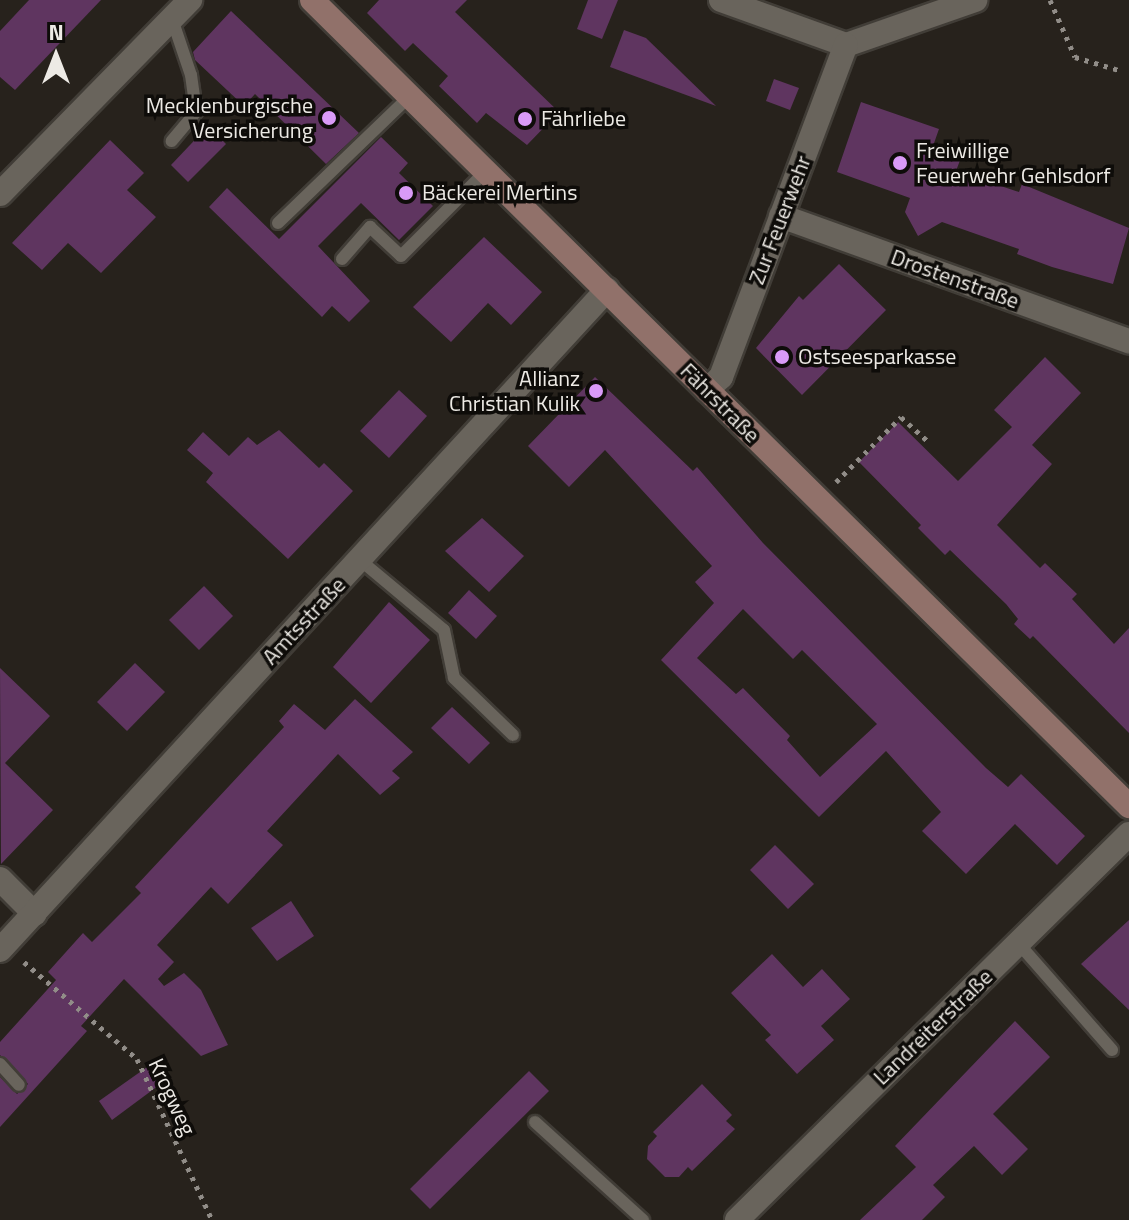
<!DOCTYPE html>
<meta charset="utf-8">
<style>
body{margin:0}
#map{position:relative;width:1129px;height:1220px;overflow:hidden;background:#27221c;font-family:"Titillium Web",sans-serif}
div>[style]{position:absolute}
.building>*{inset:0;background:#5f3560}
.path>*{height:5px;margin-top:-2.5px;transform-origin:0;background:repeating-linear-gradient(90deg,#918d88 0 4px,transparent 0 10px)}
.roads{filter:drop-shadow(2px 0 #413d37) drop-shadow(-2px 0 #413d37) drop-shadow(0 2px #413d37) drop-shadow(0 -2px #413d37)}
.lane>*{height:12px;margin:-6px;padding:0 6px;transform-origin:6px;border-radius:6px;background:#69645c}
.street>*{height:24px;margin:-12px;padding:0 12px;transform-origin:12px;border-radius:12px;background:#69645c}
.secondary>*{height:24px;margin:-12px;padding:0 12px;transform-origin:12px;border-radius:12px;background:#91716a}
.dots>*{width:22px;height:22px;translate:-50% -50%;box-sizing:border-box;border:4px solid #0e0c09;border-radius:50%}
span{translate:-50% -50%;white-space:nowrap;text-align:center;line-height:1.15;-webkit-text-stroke:7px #0e0c09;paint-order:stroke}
.poi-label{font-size:22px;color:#edeae5}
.right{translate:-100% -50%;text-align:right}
.left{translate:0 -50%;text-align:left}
.street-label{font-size:22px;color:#edeae5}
.north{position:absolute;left:16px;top:16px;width:80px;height:80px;-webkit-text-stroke:6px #0e0c09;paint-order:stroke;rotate:0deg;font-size:22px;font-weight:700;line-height:32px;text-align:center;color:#edeae5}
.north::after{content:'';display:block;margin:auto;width:28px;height:36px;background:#edeae5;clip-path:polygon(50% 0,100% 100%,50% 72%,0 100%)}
</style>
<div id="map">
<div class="building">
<div style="clip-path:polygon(29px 0,101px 0,15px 90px,0 77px,0 31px)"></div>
<div style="clip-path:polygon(379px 0,467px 0,455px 12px,559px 112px,527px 145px,486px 113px,477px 123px,439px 86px,448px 76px,413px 43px,405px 51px,367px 13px)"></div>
<div style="clip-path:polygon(588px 0,618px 0,602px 39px,577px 29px)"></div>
<div style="clip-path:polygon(231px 11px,359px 133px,326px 164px,255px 94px,244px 106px,195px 60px,193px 52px)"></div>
<div style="clip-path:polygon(624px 30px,646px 38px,716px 106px,610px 67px)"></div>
<div style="clip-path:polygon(774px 79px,799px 88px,790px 110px,766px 101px)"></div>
<div style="clip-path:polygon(861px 102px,939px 129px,933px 146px,962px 155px,956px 171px,1019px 192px,1022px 184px,1129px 228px,1113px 284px,1052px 267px,1017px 254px,1019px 249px,942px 222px,918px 236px,905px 212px,910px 198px,837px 172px)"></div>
<div style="clip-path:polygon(208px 126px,226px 144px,188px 182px,171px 165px)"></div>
<div style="clip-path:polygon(381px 137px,408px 163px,399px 173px,433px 206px,399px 240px,361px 203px,318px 246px,370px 301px,349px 322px,332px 306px,322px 317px,209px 207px,227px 188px,279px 239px)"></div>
<div style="clip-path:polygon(110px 140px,144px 173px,127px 190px,156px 217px,101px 273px,68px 243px,42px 270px,12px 243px)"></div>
<div style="clip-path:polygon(484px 237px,542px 292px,511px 325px,488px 303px,451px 342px,413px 307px)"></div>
<div style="clip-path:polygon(839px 264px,886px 310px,802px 395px,756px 348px,799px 296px,803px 300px)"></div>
<div style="clip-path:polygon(1045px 357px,1081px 393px,1032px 445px,1052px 464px,997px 525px,1040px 568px,1045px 563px,1077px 594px,1072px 599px,1114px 644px,1129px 628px,1129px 733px,1033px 636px,1030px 639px,1014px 624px,1018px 619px,1006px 604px,950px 550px,945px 555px,918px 528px,921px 525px,859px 462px,898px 422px,958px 481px,1012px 427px,994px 410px)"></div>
<div style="clip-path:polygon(evenodd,595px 377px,693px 471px,697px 467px,763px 543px,986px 768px,1008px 787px,1021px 774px,1085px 836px,1057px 865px,1015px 824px,966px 874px,922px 831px,941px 812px,886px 751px,819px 817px,661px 660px,714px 603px,695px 582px,712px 566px,605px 450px,569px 487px,528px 446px,595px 377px,743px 609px,793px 659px,802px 650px,877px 724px,820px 777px,787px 740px,790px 736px,743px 688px,736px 694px,697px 658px,743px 609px)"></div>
<div style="clip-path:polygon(399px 390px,427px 416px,389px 458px,360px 431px)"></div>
<div style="clip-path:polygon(279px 430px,319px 468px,324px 463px,353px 491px,288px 559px,206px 482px,213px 473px,187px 450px,203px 432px,229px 456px,248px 437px,257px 445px)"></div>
<div style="clip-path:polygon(482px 518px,524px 556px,489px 592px,445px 551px)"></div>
<div style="clip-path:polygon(204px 586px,233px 616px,199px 650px,169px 620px)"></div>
<div style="clip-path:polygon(469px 590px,497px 616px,476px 639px,448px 613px)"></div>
<div style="clip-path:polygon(389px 602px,430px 640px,371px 703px,333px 667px)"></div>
<div style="clip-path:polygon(135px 663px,165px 692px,127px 731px,97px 702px)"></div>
<div style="clip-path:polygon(0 668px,50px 716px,5px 763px,53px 810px,1px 864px)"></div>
<div style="clip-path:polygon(355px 699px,413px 752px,392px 771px,400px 778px,380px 795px,338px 754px,267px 831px,283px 845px,228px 904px,211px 887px,157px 945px,174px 962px,158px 979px,164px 986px,184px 973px,201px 990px,228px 1045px,201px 1056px,124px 979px,81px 1026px,87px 1031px,0 1127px,0 1077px,17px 1094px,28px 1084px,0 1055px,0 1042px,56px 980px,48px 972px,83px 933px,92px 942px,141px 893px,135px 887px,284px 727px,279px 721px,294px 704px,325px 730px)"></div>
<div style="clip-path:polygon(452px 707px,490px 743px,469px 764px,431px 728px)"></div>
<div style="clip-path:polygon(775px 845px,814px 884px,788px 909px,750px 870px)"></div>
<div style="clip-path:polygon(291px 901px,314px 936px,277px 961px,251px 928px)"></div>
<div style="clip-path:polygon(1129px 920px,1129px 1010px,1081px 964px)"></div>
<div style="clip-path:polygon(772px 954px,803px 987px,822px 969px,850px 999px,821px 1026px,834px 1040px,797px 1074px,765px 1040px,771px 1035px,731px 993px)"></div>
<div style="clip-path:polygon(1015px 1021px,1050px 1057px,993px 1114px,1028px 1149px,1002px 1175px,974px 1146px,933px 1185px,945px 1197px,922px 1220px,860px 1220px,916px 1167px,895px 1146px)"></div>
<div style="clip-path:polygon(157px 1060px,170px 1077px,112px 1120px,99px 1101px)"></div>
<div style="clip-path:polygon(529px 1071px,549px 1091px,430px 1209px,410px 1189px)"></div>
<div style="clip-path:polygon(702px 1084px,732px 1115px,726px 1121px,735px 1129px,692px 1171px,688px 1167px,679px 1177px,665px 1177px,647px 1159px,648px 1146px,657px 1136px,653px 1132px)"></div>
</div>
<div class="path">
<div style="left:1050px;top:0;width:62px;rotate:66.3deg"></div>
<div style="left:1075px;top:57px;width:46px;rotate:16.5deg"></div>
<div style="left:836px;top:482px;width:92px;rotate:-45deg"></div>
<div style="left:901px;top:417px;width:36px;rotate:42deg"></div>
<div style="left:24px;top:962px;width:149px;rotate:40.6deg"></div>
<div style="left:137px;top:1059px;width:178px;rotate:65deg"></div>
</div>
<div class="roads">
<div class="lane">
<div style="left:172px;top:19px;width:59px;rotate:71.3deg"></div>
<div style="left:191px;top:75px;width:37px;rotate:82deg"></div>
<div style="left:196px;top:112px;width:38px;rotate:130deg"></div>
<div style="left:278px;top:223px;width:182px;rotate:-43.9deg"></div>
<div style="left:342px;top:259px;width:43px;rotate:-48.8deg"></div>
<div style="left:370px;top:227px;width:42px;rotate:43.1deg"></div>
<div style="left:401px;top:256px;width:119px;rotate:-45deg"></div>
<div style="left:360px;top:560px;width:109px;rotate:39.8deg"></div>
<div style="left:444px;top:630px;width:49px;rotate:78.2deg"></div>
<div style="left:454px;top:678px;width:82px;rotate:44deg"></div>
<div style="left:1019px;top:944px;width:141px;rotate:48.7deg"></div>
<div style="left:0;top:1064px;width:28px;rotate:48deg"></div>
<div style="left:535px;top:1122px;width:146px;rotate:42.2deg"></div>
</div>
<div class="street">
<div style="left:721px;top:0;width:133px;rotate:19.8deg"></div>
<div style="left:846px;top:45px;width:137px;rotate:-19.2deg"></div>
<div style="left:0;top:194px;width:272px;rotate:-45.6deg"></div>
<div style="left:781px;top:216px;width:370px;rotate:19.8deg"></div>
<div style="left:707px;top:390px;width:19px;rotate:-43deg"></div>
<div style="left:721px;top:377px;width:355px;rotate:-69.4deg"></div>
<div style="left:0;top:879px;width:49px;rotate:45deg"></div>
<div style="left:0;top:950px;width:897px;rotate:-47.4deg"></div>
<div style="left:737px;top:1220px;width:550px;rotate:-44.56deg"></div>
</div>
<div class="secondary">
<div style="left:312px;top:0;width:1148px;rotate:44.61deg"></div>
</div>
</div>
<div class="dots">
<div style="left:329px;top:118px;background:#d99af7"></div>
<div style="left:525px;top:119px;background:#d99af7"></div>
<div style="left:900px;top:163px;background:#d99af7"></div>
<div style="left:406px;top:193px;background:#d99af7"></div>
<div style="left:782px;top:357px;background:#d99af7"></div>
<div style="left:596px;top:391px;background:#d99af7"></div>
</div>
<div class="poi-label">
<span class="right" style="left:313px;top:118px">Mecklenburgische<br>Versicherung</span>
<span class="left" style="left:541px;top:119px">Fährliebe</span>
<span class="left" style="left:916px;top:163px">Freiwillige<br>Feuerwehr Gehlsdorf</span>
<span class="left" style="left:422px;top:193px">Bäckerei Mertins</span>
<span class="left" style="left:798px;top:357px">Ostseesparkasse</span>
<span class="right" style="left:580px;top:391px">Allianz<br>Christian Kulik</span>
</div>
<div class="street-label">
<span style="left:780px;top:220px;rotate:-69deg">Zur Feuerwehr</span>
<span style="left:955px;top:279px;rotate:20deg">Drostenstraße</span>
<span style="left:720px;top:403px;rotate:45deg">Fährstraße</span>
<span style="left:304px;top:621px;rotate:-47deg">Amtsstraße</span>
<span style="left:933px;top:1027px;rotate:-44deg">Landreiterstraße</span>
<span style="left:172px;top:1097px;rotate:65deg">Krogweg</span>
</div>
<div class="north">N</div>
</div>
